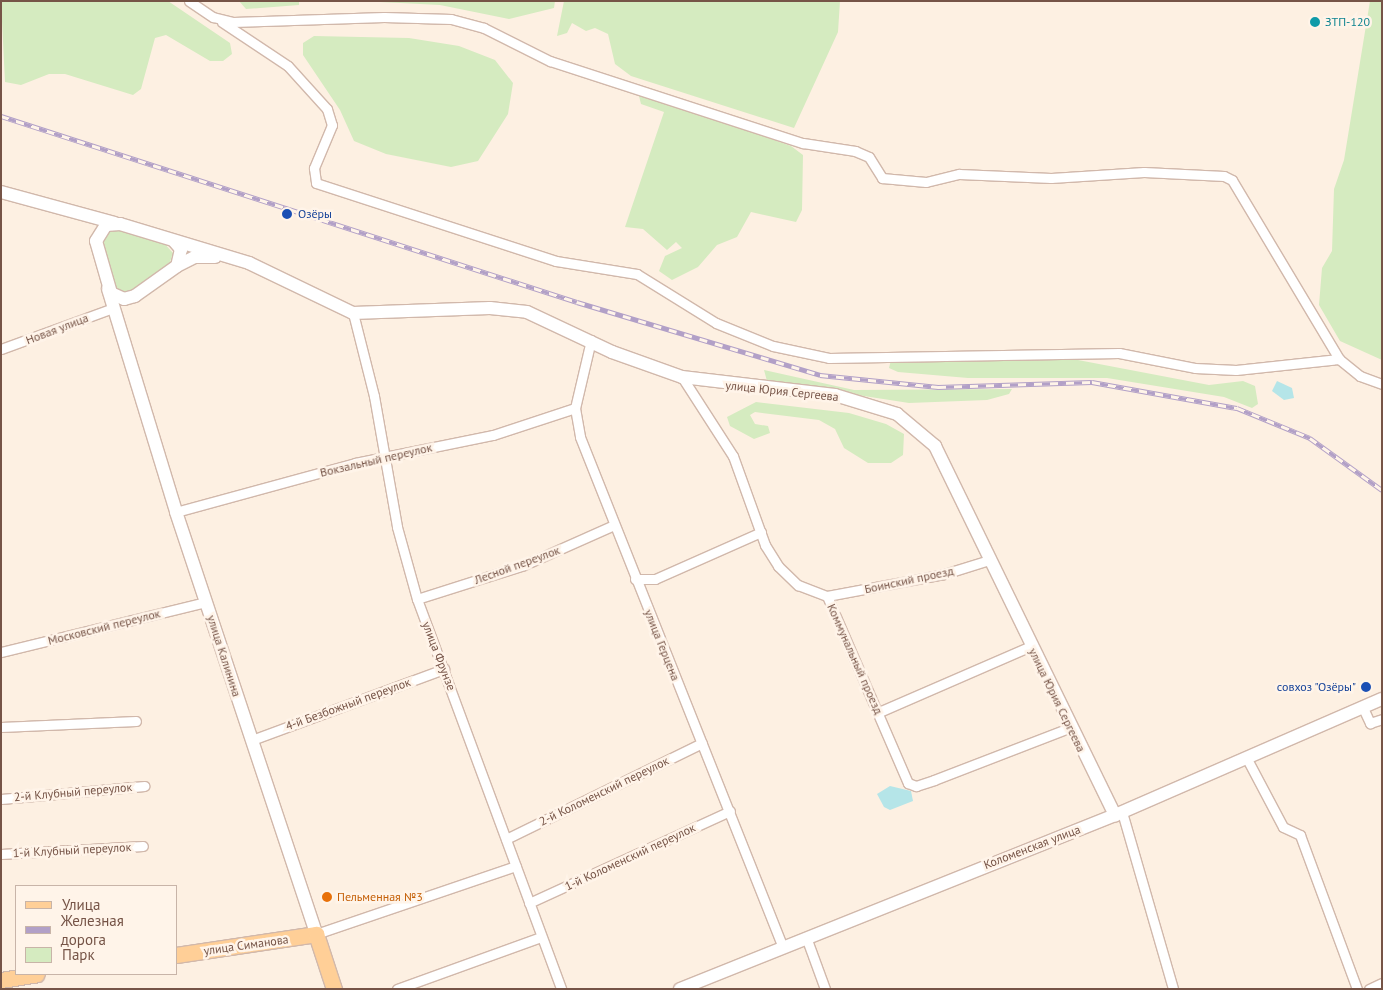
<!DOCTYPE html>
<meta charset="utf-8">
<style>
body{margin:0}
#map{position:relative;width:1383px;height:990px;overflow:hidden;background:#fdf0e2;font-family:"PT Sans",sans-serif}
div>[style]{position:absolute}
.green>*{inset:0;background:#d5ebc0}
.water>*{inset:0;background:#b5e5e8}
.roads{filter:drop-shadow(1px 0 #d1b8ab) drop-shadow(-1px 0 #d1b8ab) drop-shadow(0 1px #d1b8ab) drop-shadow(0 -1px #d1b8ab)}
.street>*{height:9px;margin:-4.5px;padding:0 4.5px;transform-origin:4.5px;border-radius:4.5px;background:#fff}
.secondary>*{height:12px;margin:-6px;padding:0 6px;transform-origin:6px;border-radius:6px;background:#fff}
.primary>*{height:15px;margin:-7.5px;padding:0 7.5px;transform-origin:7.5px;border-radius:7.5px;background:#ffcf97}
.rail>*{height:4.5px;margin-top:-2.25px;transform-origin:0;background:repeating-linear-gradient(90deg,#fff4e9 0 8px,#b2a0c7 0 16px);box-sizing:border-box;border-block:1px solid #b2a0c7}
.dots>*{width:14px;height:14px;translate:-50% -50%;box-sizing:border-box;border:2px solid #fff4e9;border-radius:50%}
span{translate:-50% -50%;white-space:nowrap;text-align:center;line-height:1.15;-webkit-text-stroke:5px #fff4e9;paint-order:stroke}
.culture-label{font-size:12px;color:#0d838f}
.left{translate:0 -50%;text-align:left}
.transit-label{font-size:12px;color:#164399}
.right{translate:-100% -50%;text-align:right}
.street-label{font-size:12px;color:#765447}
.food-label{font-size:12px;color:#c56008}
.frame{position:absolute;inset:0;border:2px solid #765447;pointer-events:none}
.legend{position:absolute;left:15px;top:885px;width:162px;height:90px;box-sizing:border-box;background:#fff4e9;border:1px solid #c8b4a8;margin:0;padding:6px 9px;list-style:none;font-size:15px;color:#765447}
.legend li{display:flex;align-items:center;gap:10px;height:25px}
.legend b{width:25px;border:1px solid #c8b4a8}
</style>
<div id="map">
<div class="green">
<div style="clip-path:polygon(1px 1px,168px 1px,230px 43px,232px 54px,223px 61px,210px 61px,166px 35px,155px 38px,141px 89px,133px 95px,65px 74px,49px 74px,21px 85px,5px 82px)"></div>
<div style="clip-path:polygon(239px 1px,299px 1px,299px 5px,246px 9px)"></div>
<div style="clip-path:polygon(360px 1px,555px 1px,554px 8px,509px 19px,440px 5px)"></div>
<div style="clip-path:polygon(564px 1px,840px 1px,838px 32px,794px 128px,631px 76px,615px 64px,608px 34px,595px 28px,586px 31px,572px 23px,567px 33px,557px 36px)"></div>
<div style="clip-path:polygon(1370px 1px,1382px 1px,1382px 360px,1340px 341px,1319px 305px,1322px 268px,1332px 251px,1334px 189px,1344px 160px)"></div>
<div style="clip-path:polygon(314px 36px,409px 38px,459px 46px,495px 60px,513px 83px,508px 114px,478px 161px,451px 167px,386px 154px,354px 141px,340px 110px,303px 55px,303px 43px)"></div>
<div style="clip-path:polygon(638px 92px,791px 146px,803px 155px,802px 210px,796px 222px,751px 212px,737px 237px,717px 245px,698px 267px,672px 280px,659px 271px,665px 256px,682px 248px,676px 242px,667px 250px,643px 229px,625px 227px,664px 112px,641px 104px)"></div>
<div style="clip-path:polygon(118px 229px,163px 242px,173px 253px,169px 265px,128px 294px,114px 290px,100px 246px,106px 233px)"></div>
<div style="clip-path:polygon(891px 360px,1078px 360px,1209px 385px,1243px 381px,1255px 386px,1258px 404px,1252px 408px,1224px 397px,1107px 378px,968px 378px,898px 372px,889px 368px)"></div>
<div style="clip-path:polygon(764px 370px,854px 390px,1012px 389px,1009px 394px,987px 400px,909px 403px,767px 381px)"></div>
<div style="clip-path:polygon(756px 402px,849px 413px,886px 424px,904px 434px,903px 455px,891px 463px,868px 463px,844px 448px,835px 429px,819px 420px,755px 412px,750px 415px,755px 424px,768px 426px,770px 433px,754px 439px,730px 426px,727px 417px)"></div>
</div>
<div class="water">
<div style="clip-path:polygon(1277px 381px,1292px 388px,1294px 398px,1284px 400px,1272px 391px)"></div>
<div style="clip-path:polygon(890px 786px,911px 791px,913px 801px,890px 810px,884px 807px,877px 794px)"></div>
</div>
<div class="roads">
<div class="street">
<div style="left:189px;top:1px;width:29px;rotate:34deg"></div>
<div style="left:213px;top:17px;width:21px;rotate:14deg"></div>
<div style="left:233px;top:22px;width:151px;rotate:-1.9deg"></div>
<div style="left:384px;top:17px;width:67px;rotate:1.7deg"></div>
<div style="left:451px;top:19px;width:34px;rotate:15deg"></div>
<div style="left:484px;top:28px;width:74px;rotate:26.6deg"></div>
<div style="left:550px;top:61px;width:266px;rotate:18deg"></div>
<div style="left:803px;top:143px;width:53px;rotate:8.7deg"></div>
<div style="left:855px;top:151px;width:15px;rotate:23deg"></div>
<div style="left:869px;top:157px;width:25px;rotate:58deg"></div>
<div style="left:882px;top:178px;width:44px;rotate:5.2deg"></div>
<div style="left:926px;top:182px;width:34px;rotate:-14deg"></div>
<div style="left:959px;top:174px;width:92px;rotate:2.5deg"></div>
<div style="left:1051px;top:178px;width:93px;rotate:-3.7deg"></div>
<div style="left:1144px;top:172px;width:80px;rotate:2.9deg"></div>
<div style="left:1224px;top:176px;width:9px;rotate:27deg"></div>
<div style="left:1232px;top:180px;width:209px;rotate:59.1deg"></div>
<div style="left:1339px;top:359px;width:27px;rotate:39deg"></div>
<div style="left:1360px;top:376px;width:23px;rotate:20deg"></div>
<div style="left:222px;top:22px;width:79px;rotate:33.7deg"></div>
<div style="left:288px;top:66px;width:58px;rotate:47.8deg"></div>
<div style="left:327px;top:109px;width:17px;rotate:73deg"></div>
<div style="left:332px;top:125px;width:47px;rotate:112.7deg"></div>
<div style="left:314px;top:168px;width:15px;rotate:82deg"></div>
<div style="left:316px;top:183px;width:252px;rotate:18deg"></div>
<div style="left:556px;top:261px;width:82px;rotate:9.1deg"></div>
<div style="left:637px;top:274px;width:93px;rotate:31.8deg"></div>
<div style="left:716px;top:323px;width:61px;rotate:22deg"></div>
<div style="left:773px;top:346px;width:57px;rotate:12.1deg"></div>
<div style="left:829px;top:358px;width:290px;rotate:-1deg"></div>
<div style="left:1119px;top:353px;width:77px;rotate:11.2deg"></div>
<div style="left:1195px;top:368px;width:41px;rotate:2.8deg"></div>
<div style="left:1236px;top:370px;width:104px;rotate:-6.1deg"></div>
<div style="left:353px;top:313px;width:86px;rotate:75.8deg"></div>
<div style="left:374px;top:396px;width:133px;rotate:80deg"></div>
<div style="left:397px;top:527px;width:75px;rotate:74.5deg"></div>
<div style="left:417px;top:599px;width:416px;rotate:69.7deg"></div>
<div style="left:591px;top:340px;width:70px;rotate:103.2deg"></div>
<div style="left:575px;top:408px;width:29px;rotate:80deg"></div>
<div style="left:580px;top:437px;width:547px;rotate:68.32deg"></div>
<div style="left:1px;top:349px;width:119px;rotate:-20.1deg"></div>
<div style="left:682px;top:377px;width:94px;rotate:57.2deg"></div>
<div style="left:733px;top:456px;width:95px;rotate:70.2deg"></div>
<div style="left:765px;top:545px;width:25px;rotate:58deg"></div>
<div style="left:778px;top:566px;width:28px;rotate:44deg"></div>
<div style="left:798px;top:585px;width:31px;rotate:21deg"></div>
<div style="left:827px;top:596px;width:204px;rotate:66.6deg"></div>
<div style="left:908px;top:783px;width:9px;rotate:21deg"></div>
<div style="left:916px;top:786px;width:19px;rotate:-18deg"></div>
<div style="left:934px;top:780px;width:147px;rotate:-21.1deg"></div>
<div style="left:176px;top:512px;width:186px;rotate:-15.3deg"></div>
<div style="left:355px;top:463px;width:141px;rotate:-11.5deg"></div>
<div style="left:493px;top:435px;width:86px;rotate:-18.2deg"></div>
<div style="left:635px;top:579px;width:20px"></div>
<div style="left:655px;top:579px;width:116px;rotate:-23.9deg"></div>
<div style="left:827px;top:596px;width:119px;rotate:-10.6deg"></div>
<div style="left:944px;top:574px;width:47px;rotate:-17.3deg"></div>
<div style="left:417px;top:599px;width:112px;rotate:-17.6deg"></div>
<div style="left:524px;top:565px;width:98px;rotate:-24deg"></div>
<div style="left:1px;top:652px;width:211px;rotate:-13.7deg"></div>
<div style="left:1363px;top:708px;width:17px;rotate:65deg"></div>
<div style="left:1370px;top:723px;width:13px;rotate:-18deg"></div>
<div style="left:879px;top:712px;width:166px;rotate:-23.5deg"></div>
<div style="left:1px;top:727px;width:135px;rotate:-2.5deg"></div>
<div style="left:252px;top:740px;width:205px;rotate:-20.3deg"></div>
<div style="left:1246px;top:757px;width:79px;rotate:62.1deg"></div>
<div style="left:1283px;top:827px;width:19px;rotate:25deg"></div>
<div style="left:1300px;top:835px;width:164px;rotate:69.7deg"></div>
<div style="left:1px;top:799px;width:144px;rotate:-5.2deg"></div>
<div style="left:1122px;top:812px;width:184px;rotate:73.9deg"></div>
<div style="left:506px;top:839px;width:218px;rotate:-26.1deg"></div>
<div style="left:1px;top:854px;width:142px;rotate:-3.2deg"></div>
<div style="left:529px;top:903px;width:221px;rotate:-24.6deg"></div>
<div style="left:316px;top:934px;width:211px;rotate:-18.8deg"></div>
<div style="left:806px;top:937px;width:55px;rotate:69.9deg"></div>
<div style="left:397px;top:989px;width:153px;rotate:-19.9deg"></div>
<div style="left:1369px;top:989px;width:14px;rotate:-25deg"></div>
</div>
<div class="secondary">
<div style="left:1px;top:192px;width:118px;rotate:15.2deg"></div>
<div style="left:174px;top:241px;width:11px;rotate:49deg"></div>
<div style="left:181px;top:249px;width:17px;rotate:103deg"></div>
<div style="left:177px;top:266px;width:52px;rotate:144.5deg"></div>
<div style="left:135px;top:296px;width:11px;rotate:165deg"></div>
<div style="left:124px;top:299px;width:14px;rotate:-155deg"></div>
<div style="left:111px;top:293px;width:54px;rotate:-106.1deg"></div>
<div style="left:96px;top:241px;width:19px;rotate:-58deg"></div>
<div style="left:106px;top:225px;width:14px;rotate:-4deg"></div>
<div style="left:120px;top:224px;width:135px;rotate:16.8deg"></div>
<div style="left:249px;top:263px;width:115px;rotate:25.7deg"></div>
<div style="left:353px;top:313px;width:137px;rotate:-2.1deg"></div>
<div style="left:490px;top:308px;width:37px;rotate:6deg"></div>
<div style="left:527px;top:312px;width:94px;rotate:25.2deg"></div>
<div style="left:612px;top:352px;width:74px;rotate:19.7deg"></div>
<div style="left:682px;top:377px;width:154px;rotate:6.7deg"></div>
<div style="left:835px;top:395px;width:65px;rotate:17deg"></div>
<div style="left:897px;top:414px;width:50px;rotate:40.1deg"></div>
<div style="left:935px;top:446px;width:411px;rotate:64deg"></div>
<div style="left:177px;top:266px;width:20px;rotate:-27deg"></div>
<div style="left:195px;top:257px;width:20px"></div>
<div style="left:108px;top:289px;width:233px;rotate:73deg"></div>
<div style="left:176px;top:512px;width:445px;rotate:71.6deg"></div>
<div style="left:680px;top:989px;width:469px;rotate:-21.8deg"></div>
<div style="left:1115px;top:815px;width:291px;rotate:-23.5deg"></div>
</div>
<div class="primary">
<div style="left:176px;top:955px;width:142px;rotate:-8.5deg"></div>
<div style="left:316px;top:934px;width:58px;rotate:71.9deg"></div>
<div style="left:1px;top:980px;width:36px;rotate:-9deg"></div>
</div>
</div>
<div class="rail">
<div style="left:1px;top:116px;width:605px;rotate:17.9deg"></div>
<div style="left:577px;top:302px;width:254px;rotate:16.7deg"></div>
<div style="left:820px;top:375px;width:119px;rotate:5.8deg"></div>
<div style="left:938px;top:387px;width:154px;rotate:-1.9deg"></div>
<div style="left:1092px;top:382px;width:147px;rotate:10.2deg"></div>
<div style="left:1237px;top:408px;width:79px;rotate:22.3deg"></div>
<div style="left:1310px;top:438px;width:89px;rotate:35.8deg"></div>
</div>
<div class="dots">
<div style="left:1315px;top:22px;background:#0f9aa8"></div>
<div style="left:287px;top:214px;background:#1a4fb4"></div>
<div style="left:1366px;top:687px;background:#1a4fb4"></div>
<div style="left:327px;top:897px;background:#e8710a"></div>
</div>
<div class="culture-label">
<span class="left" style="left:1325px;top:22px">ЗТП-120</span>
</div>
<div class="transit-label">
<span class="left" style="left:298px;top:214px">Озёры</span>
<span class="right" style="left:1356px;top:687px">совхоз "Озёры"</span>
</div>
<div class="street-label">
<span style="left:57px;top:329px;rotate:-21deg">Новая улица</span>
<span style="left:782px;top:391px;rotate:6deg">улица Юрия Сергеева</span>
<span style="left:376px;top:460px;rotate:-13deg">Вокзальный переулок</span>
<span style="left:517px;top:565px;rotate:-20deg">Лесной переулок</span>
<span style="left:909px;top:580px;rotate:-12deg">Боинский проезд</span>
<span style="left:104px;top:627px;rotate:-14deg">Московский переулок</span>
<span style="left:662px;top:645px;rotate:68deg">улица Герцена</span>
<span style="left:224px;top:656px;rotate:72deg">улица Калинина</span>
<span style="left:439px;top:656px;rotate:69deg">улица Фрунзе</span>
<span style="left:855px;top:659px;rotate:66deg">Коммунальный проезд</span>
<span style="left:1057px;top:700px;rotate:64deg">улица Юрия Сергеева</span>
<span style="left:348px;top:704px;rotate:-20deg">4-й Безбожный переулок</span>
<span style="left:604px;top:791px;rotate:-26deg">2-й Коломенский переулок</span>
<span style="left:73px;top:792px;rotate:-5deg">2-й Клубный переулок</span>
<span style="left:1032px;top:847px;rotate:-21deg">Коломенская улица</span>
<span style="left:72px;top:850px;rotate:-3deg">1-й Клубный переулок</span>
<span style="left:630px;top:857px;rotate:-25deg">1-й Коломенский переулок</span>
<span style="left:246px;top:945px;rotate:-8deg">улица Симанова</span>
</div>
<div class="food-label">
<span class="left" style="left:337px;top:897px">Пельменная №3</span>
</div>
<div class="frame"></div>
<ul class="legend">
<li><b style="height:6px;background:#ffcf97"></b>Улица</li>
<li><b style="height:6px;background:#b2a0c7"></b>Железная дорога</li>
<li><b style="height:14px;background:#d5ebc0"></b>Парк</li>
</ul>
</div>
